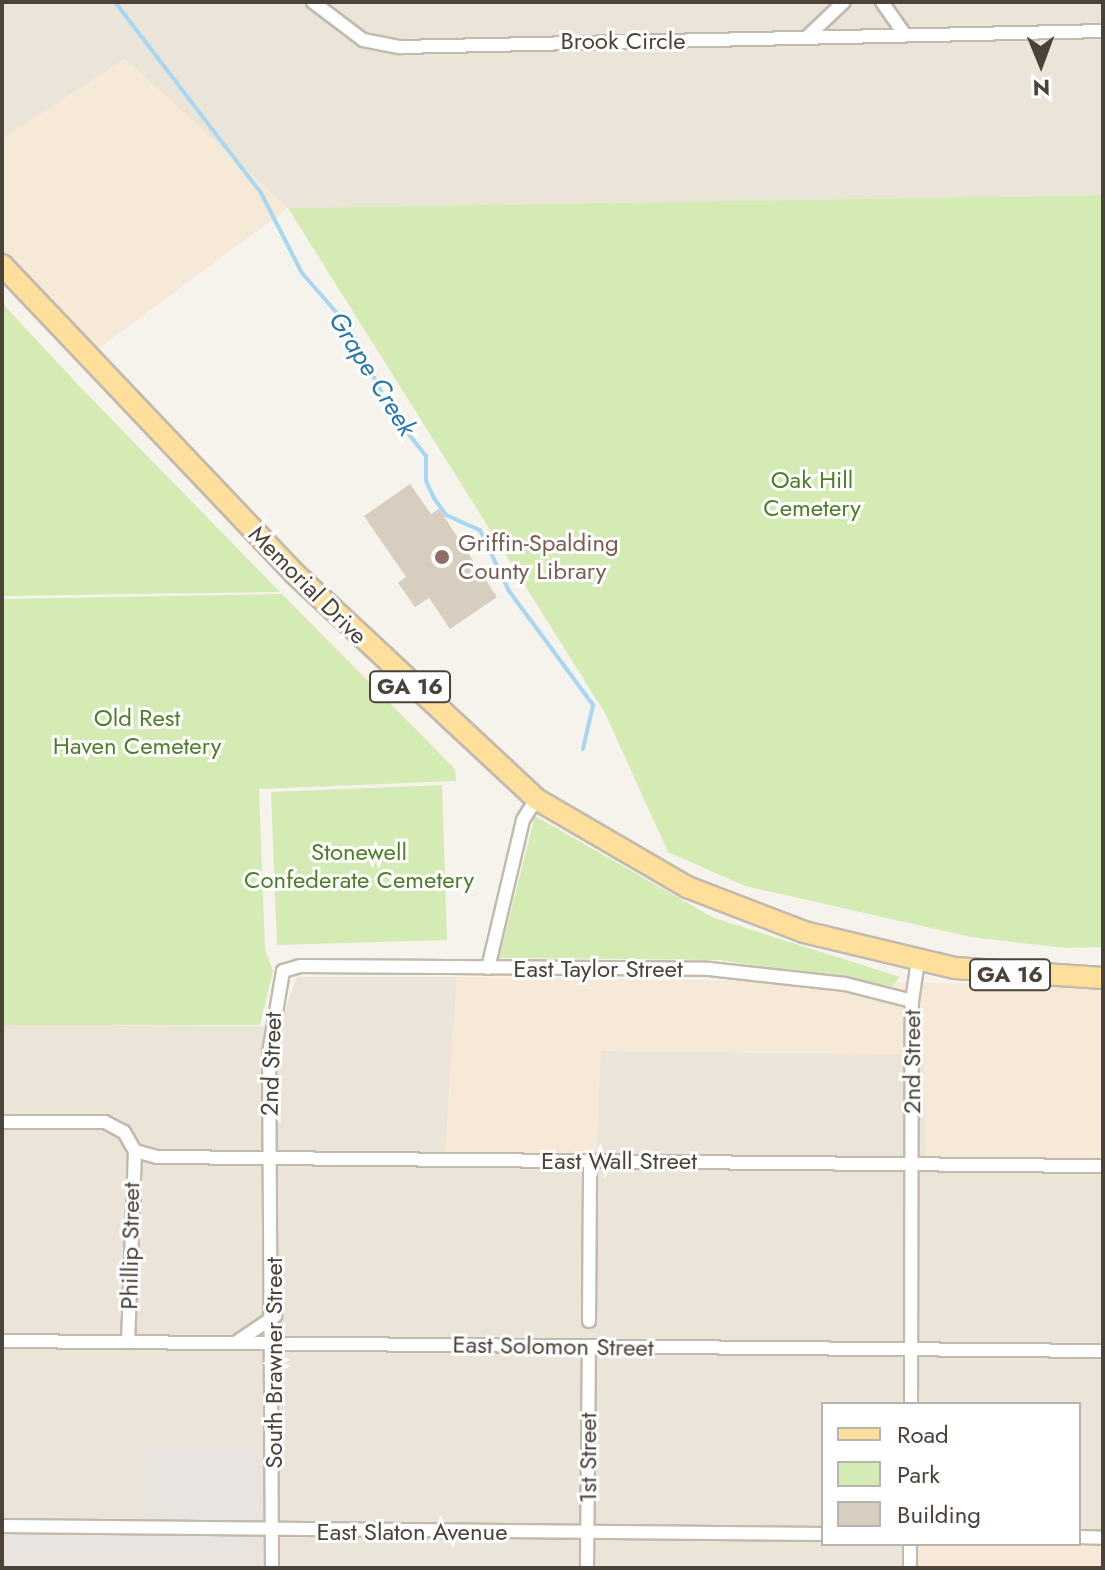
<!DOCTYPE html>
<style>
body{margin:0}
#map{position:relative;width:1105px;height:1570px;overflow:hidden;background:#f6f3ec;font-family:Jost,sans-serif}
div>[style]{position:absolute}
.residential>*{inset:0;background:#eae4d9}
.commercial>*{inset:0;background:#f7e9d7}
.industrial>*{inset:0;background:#e9e4e0}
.green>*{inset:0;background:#d4ebb4}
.stream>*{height:4px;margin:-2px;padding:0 2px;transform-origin:2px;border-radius:2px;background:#a7d7f3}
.building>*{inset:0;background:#d8cec0}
.roads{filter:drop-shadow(2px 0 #c2baad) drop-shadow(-2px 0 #c2baad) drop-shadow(0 2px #c2baad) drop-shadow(0 -2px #c2baad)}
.street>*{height:12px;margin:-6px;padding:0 6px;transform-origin:6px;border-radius:6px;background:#fff}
.primary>*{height:20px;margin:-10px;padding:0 10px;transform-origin:10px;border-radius:10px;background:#ffdf9c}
.dots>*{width:22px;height:22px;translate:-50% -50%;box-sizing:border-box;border:4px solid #fff;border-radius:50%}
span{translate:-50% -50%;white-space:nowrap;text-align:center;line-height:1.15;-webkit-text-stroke:6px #fff;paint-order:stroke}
.shield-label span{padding:2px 6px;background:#fff;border:2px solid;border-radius:6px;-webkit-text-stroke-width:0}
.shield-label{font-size:22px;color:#4b4339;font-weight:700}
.street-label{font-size:24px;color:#4b4339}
.park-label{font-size:24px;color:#4d8029}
.education-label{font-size:24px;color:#785e54}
.left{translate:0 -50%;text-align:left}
.water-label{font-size:26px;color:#2a78ab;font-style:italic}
.frame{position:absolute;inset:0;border:4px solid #4b4339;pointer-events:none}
.legend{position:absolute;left:821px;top:1402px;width:260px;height:144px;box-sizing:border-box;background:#fff;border:2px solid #b7b4b0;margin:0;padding:10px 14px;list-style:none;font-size:24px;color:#4b4339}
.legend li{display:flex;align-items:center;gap:16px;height:40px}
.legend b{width:40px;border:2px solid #b7b4b0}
.north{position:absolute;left:1001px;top:24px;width:80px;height:80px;-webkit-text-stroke:6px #fff;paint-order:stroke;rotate:179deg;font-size:22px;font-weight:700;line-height:32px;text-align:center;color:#4b4339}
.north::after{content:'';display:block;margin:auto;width:28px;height:36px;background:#4b4339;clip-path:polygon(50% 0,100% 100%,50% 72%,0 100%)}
</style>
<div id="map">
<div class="residential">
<div style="clip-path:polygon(2px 2px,1103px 2px,1103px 195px,288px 208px,125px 59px,2px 139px)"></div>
<div style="clip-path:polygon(297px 977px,457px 977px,445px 1155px,596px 1156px,600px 1051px,924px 1054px,1103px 1160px,1103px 1531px,1079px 1531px,1079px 1404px,823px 1404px,823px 1544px,903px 1544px,903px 1568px,269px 1568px,147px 1524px,2px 1524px,2px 1025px,279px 1026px)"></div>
</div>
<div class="commercial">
<div style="clip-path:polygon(125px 59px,288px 208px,95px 351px,2px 252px,2px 139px)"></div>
<div style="clip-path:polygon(457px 977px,1103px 985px,1103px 1160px,926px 1158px,923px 1054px,601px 1051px,596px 1156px,445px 1156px)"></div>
<div style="clip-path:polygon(1079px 1531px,1103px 1531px,1103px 1568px,903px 1568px,903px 1544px,1079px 1544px)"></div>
</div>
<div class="industrial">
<div style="clip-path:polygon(271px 1446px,269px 1568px,2px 1568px,2px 1524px,147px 1524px,148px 1448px)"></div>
</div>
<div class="green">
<div style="clip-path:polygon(1103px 195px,1103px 947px,1066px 948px,971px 937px,745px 886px,668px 852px,605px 713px,288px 208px)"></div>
<div style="clip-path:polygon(2px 303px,82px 389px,280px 592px,2px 596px)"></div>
<div style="clip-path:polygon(282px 594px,455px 769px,456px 781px,259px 789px,265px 950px,273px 971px,260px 1025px,2px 1025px,2px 599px)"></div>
<div style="clip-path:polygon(442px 785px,447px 940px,277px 945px,271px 792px)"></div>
<div style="clip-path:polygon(535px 816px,714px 918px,900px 977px,892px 986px,719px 960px,499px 958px)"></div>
</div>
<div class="stream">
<div style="left:115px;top:2px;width:240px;rotate:52.6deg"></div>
<div style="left:261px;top:193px;width:90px;rotate:62.9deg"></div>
<div style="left:302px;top:273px;width:73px;rotate:48.9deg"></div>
<div style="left:350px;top:328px;width:93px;rotate:64deg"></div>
<div style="left:391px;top:412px;width:56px;rotate:51.5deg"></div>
<div style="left:426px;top:456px;width:25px;rotate:90deg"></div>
<div style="left:426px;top:481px;width:19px;rotate:65deg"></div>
<div style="left:434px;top:498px;width:21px;rotate:55deg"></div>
<div style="left:446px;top:515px;width:37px;rotate:24deg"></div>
<div style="left:480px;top:530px;width:68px;rotate:64.6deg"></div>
<div style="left:509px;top:591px;width:142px;rotate:53.6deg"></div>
<div style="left:593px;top:705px;width:45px;rotate:102.8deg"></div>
</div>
<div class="building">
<div style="clip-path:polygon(410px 484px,431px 514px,439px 509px,497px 597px,450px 629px,429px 598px,415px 607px,398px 583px,406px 577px,364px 516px)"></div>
</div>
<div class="roads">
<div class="street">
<div style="left:313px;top:2px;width:63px;rotate:37.2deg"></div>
<div style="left:363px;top:40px;width:38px;rotate:11deg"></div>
<div style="left:400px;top:47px;width:703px;rotate:-1.3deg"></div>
<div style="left:882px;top:2px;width:40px;rotate:55.1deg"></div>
<div style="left:806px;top:38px;width:52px;rotate:-43.5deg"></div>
<div style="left:488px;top:968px;width:152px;rotate:-76.7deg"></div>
<div style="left:523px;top:820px;width:25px;rotate:-58deg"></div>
<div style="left:2px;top:1122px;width:103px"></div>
<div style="left:105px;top:1122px;width:21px;rotate:28deg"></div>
<div style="left:124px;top:1132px;width:22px;rotate:60deg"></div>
<div style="left:135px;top:1151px;width:23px;rotate:15deg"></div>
<div style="left:157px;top:1157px;width:946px;rotate:0.55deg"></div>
<div style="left:589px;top:1321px;width:161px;rotate:-89.6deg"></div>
<div style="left:2px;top:1341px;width:1101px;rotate:0.52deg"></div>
<div style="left:238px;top:1341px;width:45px;rotate:-34deg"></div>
<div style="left:128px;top:1342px;width:191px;rotate:-87.9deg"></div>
<div style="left:911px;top:1404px;width:403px;rotate:-89.9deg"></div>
<div style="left:912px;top:1001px;width:40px;rotate:-81.5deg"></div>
<div style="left:2px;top:1526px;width:821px;rotate:0.56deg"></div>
<div style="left:1079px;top:1537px;width:24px;rotate:2deg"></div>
<div style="left:910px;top:1544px;width:24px;rotate:90deg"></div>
<div style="left:272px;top:1568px;width:515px;rotate:-90.33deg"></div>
<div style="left:269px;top:1053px;width:83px;rotate:-80.3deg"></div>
<div style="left:283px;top:971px;width:18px;rotate:-16deg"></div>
<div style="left:300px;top:966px;width:409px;rotate:0.4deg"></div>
<div style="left:709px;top:969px;width:137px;rotate:6.3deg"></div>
<div style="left:845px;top:984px;width:69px;rotate:14.2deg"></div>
<div style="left:587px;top:1568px;width:221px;rotate:-89.5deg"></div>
</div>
<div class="primary">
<div style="left:2px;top:265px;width:424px;rotate:46.5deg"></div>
<div style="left:294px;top:573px;width:331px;rotate:43deg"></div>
<div style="left:536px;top:799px;width:175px;rotate:30.2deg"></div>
<div style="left:687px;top:887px;width:125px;rotate:21deg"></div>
<div style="left:804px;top:932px;width:155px;rotate:13.4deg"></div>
<div style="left:955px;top:968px;width:148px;rotate:3.9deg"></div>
</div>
</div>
<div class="dots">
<div style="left:442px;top:557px;background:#8d6e63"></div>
</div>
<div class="shield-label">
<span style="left:410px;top:687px">GA 16</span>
<span style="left:1010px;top:975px">GA 16</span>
</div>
<div class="street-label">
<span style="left:623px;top:41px">Brook Circle</span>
<span style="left:308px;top:585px;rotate:45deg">Memorial Drive</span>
<span style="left:598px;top:969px">East Taylor Street</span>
<span style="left:912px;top:1062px;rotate:-90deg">2nd Street</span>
<span style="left:271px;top:1064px;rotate:-88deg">2nd Street</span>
<span style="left:619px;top:1161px">East Wall Street</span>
<span style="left:130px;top:1246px;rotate:-89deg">Phillip Street</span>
<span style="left:553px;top:1346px;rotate:1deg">East Solomon Street</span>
<span style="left:274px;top:1363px;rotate:-90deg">South Brawner Street</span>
<span style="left:588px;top:1458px;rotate:-90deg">1st Street</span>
<span style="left:412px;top:1532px">East Slaton Avenue</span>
</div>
<div class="park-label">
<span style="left:812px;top:494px">Oak Hill<br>Cemetery</span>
<span style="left:137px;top:732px">Old Rest<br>Haven Cemetery</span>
<span style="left:359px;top:866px">Stonewell<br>Confederate Cemetery</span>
</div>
<div class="education-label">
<span class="left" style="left:458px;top:557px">Griffin-Spalding<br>County Library</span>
</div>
<div class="water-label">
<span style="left:372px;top:374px;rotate:58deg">Grape Creek</span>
</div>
<div class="frame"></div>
<ul class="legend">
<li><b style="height:10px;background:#ffdf9c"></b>Road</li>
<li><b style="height:22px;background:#d4ebb4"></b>Park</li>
<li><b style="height:22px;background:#d8cec0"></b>Building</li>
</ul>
<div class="north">N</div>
</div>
